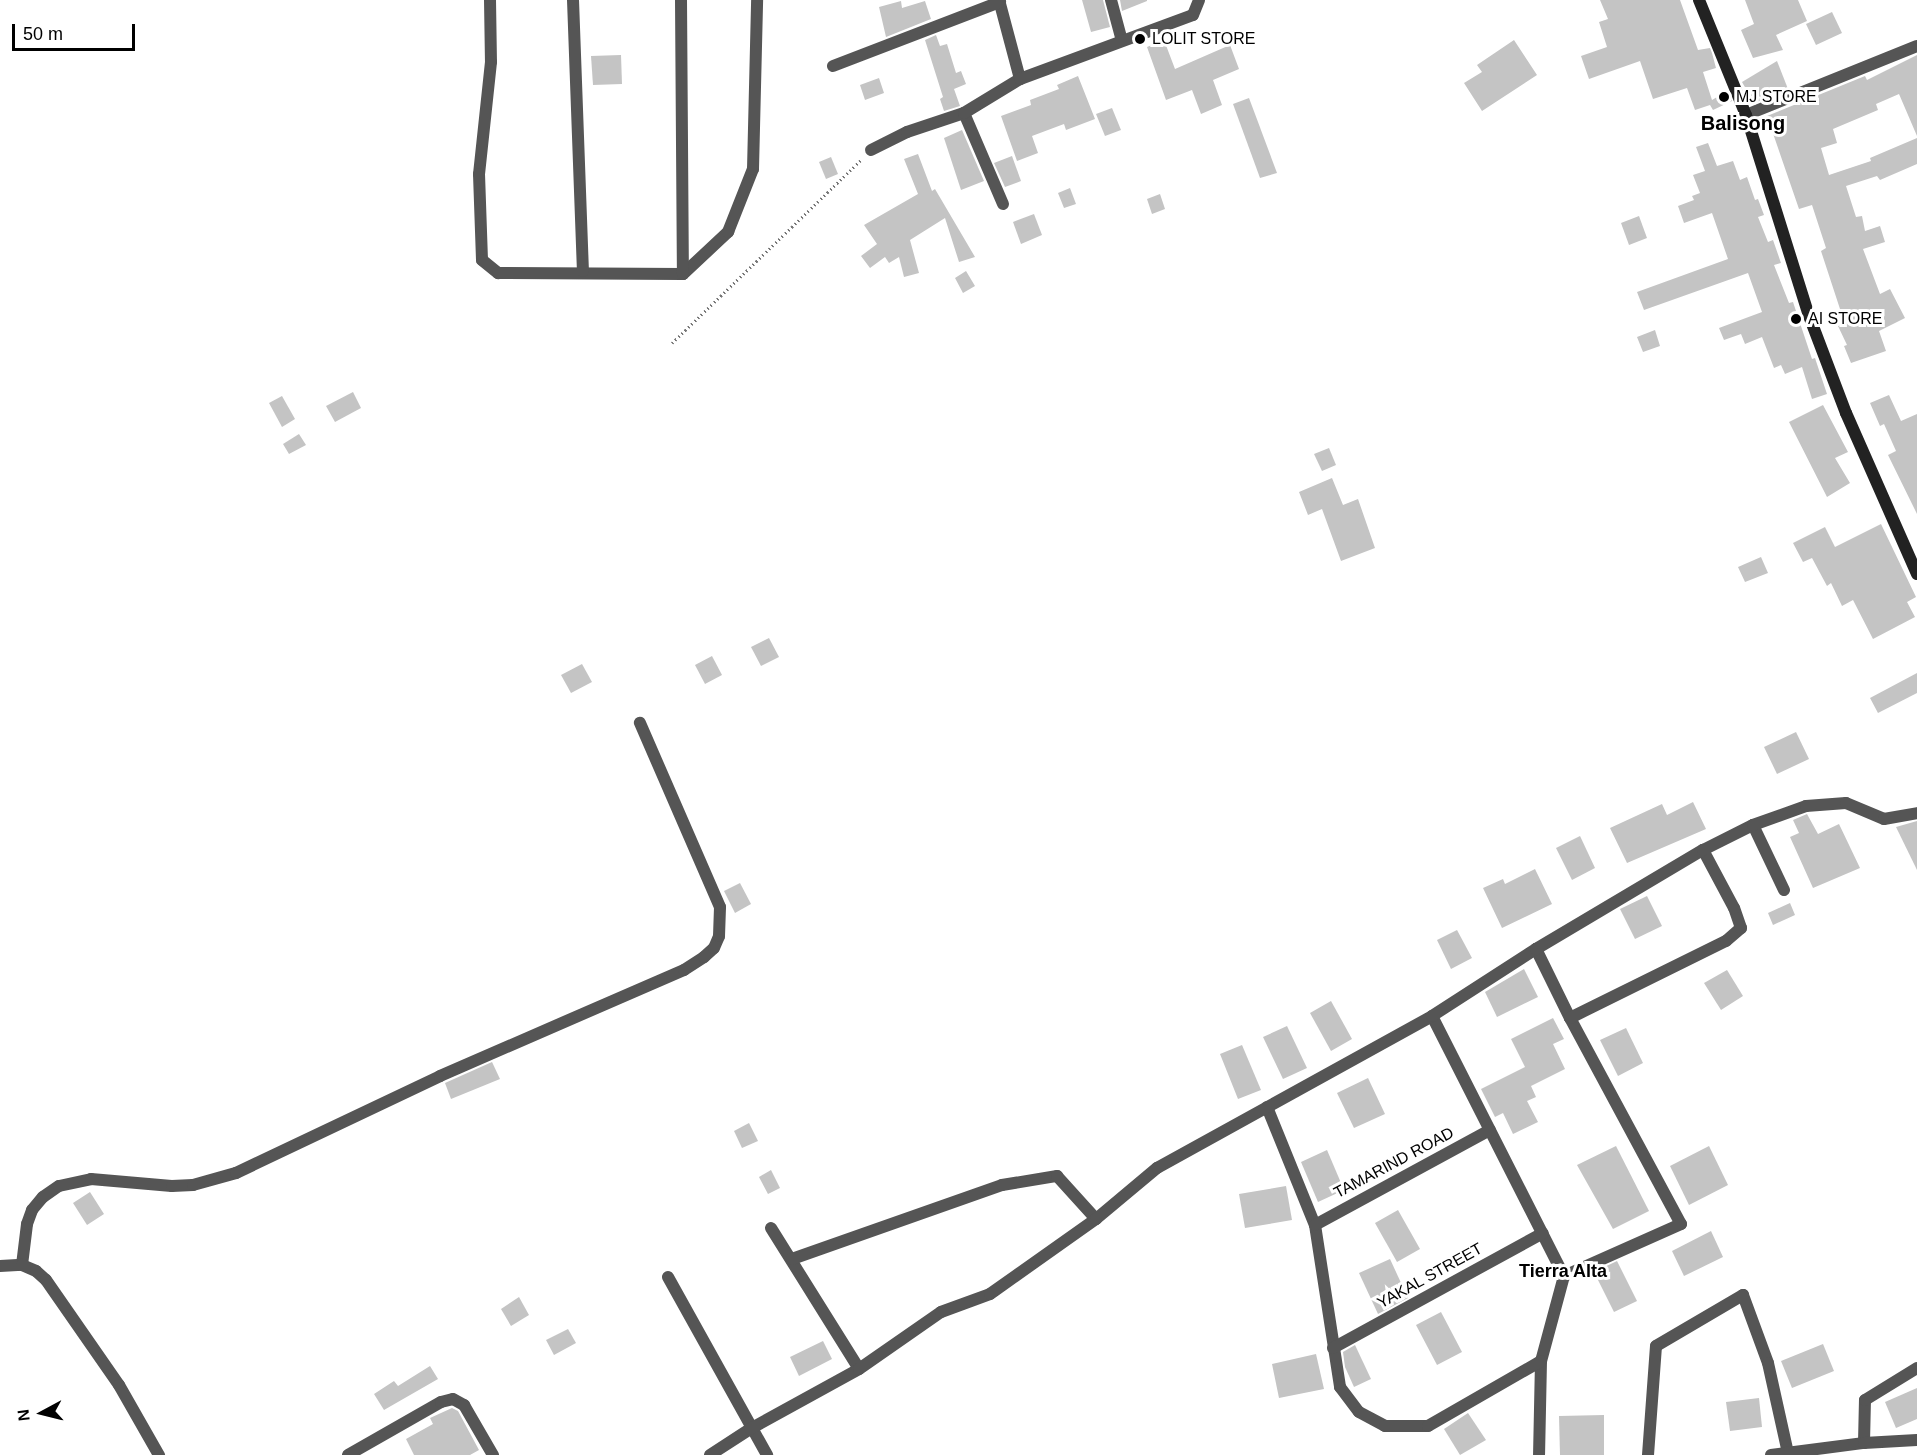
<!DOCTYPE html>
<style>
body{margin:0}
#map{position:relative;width:1917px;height:1455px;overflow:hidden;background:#fff;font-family:Arial,sans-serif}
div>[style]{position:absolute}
.building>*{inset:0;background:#c4c4c4}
.path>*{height:3px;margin-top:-1.5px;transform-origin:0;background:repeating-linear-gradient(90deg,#777 0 1.5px,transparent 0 4.5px)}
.minor>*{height:12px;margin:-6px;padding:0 6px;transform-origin:6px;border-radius:6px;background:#555}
.tertiary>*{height:12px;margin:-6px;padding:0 6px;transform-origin:6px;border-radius:6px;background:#555}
.secondary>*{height:12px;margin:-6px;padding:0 6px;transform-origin:6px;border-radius:6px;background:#222}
.dots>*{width:16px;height:16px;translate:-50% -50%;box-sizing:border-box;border:3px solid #fff;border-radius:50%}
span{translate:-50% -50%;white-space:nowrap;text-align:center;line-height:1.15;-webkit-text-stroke:6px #fff;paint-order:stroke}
.poi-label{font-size:16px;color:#000}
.left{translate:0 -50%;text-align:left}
.street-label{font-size:16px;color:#000}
.neighbourhood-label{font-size:18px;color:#000;font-weight:700}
.quarter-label{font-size:20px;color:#000;font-weight:700}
.north{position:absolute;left:12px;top:1383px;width:60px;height:60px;-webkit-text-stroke:4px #fff;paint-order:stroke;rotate:263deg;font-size:16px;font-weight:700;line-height:24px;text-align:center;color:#000}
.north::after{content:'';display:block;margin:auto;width:21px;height:27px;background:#000;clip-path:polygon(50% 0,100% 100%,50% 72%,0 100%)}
.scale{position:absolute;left:12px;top:24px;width:123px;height:27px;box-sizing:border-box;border:3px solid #000;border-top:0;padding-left:8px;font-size:18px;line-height:21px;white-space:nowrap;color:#000;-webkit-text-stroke:4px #fff;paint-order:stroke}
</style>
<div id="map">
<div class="building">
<div style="clip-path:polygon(1082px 0,1103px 0,1110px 27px,1091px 32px)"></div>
<div style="clip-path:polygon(1120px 0,1147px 0,1147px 1px,1122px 11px)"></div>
<div style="clip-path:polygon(1600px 0,1680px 0,1698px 50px,1710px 48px,1712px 53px,1716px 68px,1703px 72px,1712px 100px,1727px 91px,1732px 101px,1713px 110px,1710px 105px,1695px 110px,1687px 88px,1653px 99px,1640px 61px,1589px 79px,1581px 56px,1607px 47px,1599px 22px,1608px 19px)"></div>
<div style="clip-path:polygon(1745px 0,1798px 0,1807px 21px,1776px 35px,1783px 50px,1753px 58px,1741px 30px,1754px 24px)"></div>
<div style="clip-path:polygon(901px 1px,902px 8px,925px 1px,931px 19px,886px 37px,879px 7px)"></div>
<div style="clip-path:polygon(1832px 12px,1842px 33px,1816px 45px,1806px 24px)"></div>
<div style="clip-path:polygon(936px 35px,940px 46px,947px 44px,956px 73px,961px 71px,966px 84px,954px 89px,960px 106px,944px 111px,940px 99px,943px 97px,925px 40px)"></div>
<div style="clip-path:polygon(1164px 40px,1175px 69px,1230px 45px,1239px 69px,1213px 80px,1222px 105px,1201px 114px,1192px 90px,1166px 100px,1147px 47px)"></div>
<div style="clip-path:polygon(1514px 40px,1537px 75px,1482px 111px,1464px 83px,1482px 72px,1477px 65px)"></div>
<div style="clip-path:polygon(621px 55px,622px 84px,593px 85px,591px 56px)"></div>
<div style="clip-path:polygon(1917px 55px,1917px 136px,1899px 94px,1876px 104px,1878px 110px,1833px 129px,1837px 143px,1821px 148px,1829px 175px,1871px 161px,1870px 158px,1917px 138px,1917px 164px,1880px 180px,1877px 176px,1846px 186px,1856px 217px,1862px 216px,1865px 231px,1880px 226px,1885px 242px,1863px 249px,1880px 294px,1890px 289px,1905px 318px,1879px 331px,1886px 351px,1851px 363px,1844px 346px,1847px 345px,1838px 326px,1841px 325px,1836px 310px,1840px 309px,1821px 251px,1826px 248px,1812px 205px,1799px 209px,1767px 116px,1865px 76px,1867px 80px)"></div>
<div style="clip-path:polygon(1777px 61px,1788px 89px,1754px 103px,1742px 82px)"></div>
<div style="clip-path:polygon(1078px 76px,1095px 119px,1066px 130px,1064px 124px,1032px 136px,1038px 153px,1017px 161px,1001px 116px,1031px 105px,1030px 100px,1059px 89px,1057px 85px)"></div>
<div style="clip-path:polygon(879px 78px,884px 93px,865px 100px,860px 85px)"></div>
<div style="clip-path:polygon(1249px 98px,1277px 173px,1260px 178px,1233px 104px)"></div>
<div style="clip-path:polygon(1112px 108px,1121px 130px,1105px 136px,1096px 114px)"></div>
<div style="clip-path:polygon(962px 130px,984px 181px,961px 190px,944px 138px)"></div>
<div style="clip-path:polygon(1708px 143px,1717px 166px,1733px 161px,1740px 180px,1747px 177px,1755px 200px,1758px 199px,1764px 215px,1758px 217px,1768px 242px,1773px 240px,1781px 263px,1774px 265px,1789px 303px,1793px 302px,1812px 359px,1815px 358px,1827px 394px,1812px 399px,1802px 367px,1785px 374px,1781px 365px,1774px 368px,1762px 337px,1745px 344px,1741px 334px,1724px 340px,1719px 328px,1762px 312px,1748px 273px,1644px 310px,1637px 292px,1728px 259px,1712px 213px,1684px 223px,1678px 206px,1694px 200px,1692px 196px,1700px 193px,1693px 175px,1705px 171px,1696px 147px)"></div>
<div style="clip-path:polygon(918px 154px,932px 191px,935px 189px,975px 257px,959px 262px,945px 218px,910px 240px,919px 273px,904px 277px,899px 257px,889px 263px,885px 257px,870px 268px,861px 256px,877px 244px,864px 225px,918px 194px,904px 159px)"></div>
<div style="clip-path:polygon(1012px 156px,1021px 181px,1005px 187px,994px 163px)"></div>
<div style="clip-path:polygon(831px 157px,838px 174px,826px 179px,819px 162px)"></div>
<div style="clip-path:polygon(1070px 188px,1076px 204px,1064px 208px,1058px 193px)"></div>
<div style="clip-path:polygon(1160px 194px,1165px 209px,1152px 214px,1147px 199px)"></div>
<div style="clip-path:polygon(1034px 214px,1042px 235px,1021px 244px,1013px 222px)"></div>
<div style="clip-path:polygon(1639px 216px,1647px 238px,1629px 245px,1621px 223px)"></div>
<div style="clip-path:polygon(966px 271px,975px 286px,963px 293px,955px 278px)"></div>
<div style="clip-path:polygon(1655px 330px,1660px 346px,1643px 352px,1637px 337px)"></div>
<div style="clip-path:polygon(353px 392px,361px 408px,335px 422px,326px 406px)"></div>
<div style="clip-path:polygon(1889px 395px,1901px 421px,1917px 414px,1917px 514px,1888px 455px,1896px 451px,1884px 424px,1880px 426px,1870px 403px)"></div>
<div style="clip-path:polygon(282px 396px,295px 419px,282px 427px,269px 403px)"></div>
<div style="clip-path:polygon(1823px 405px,1848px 452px,1835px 458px,1850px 483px,1827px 497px,1789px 422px)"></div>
<div style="clip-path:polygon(299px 434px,306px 445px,289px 454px,283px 444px)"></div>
<div style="clip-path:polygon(1329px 448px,1336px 465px,1322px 471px,1314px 454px)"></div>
<div style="clip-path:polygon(1332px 478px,1343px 505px,1358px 499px,1375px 548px,1341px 561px,1322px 509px,1308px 515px,1299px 492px)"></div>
<div style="clip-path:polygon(1881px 524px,1916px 597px,1907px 602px,1915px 617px,1873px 639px,1853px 600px,1842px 606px,1831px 583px,1827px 586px,1812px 558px,1803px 562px,1793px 543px,1825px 527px,1835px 547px)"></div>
<div style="clip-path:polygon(1761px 557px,1768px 573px,1745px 582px,1738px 567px)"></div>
<div style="clip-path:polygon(769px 638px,779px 657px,761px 666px,751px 647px)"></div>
<div style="clip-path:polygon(712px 656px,722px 675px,705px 684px,695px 665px)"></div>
<div style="clip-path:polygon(582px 664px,592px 682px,571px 693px,561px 675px)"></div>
<div style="clip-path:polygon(1917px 673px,1917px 693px,1878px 713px,1870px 698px)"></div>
<div style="clip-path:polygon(1796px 732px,1809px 759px,1777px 774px,1764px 747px)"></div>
<div style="clip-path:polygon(1693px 802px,1706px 829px,1627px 863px,1610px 828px,1662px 804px,1667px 815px)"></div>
<div style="clip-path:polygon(1807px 814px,1818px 834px,1839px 824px,1860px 868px,1813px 888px,1790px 837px,1799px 833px,1793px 820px)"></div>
<div style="clip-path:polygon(1917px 821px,1917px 870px,1896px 827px)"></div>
<div style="clip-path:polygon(1580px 836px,1595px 868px,1572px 880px,1556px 848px)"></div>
<div style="clip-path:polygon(1535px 869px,1552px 904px,1502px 928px,1483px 888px,1503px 879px,1505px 884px)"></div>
<div style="clip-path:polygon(740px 883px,751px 904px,735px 913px,724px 891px)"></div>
<div style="clip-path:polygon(1647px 896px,1662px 926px,1635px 939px,1620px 909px)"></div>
<div style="clip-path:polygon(1790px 903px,1795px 915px,1773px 925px,1768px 913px)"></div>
<div style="clip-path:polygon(1457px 930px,1472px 958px,1451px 969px,1437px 940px)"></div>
<div style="clip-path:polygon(1524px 969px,1538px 997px,1497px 1017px,1485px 992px)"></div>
<div style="clip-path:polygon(1727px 970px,1743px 996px,1721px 1010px,1704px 983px)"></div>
<div style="clip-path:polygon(1331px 1001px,1352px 1039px,1331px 1051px,1310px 1013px)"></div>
<div style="clip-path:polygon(1553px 1018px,1564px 1039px,1553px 1044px,1565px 1069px,1531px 1086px,1536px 1097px,1527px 1101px,1538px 1122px,1513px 1134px,1503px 1113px,1495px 1117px,1481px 1089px,1525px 1067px,1511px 1039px)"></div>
<div style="clip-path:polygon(1287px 1026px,1307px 1068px,1283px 1079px,1263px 1037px)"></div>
<div style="clip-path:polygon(1626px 1028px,1643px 1063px,1618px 1076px,1600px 1040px)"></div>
<div style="clip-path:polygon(1242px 1045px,1261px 1090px,1238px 1099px,1220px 1054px)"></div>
<div style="clip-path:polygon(492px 1062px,500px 1079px,451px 1099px,445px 1083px)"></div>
<div style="clip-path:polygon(1368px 1078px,1385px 1114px,1354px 1128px,1337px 1093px)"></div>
<div style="clip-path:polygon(749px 1123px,758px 1141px,742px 1148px,734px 1131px)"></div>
<div style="clip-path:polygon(1616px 1146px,1649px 1211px,1613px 1229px,1577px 1165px)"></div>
<div style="clip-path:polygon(1709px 1146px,1728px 1185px,1689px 1205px,1670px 1166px)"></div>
<div style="clip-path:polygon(1327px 1150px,1344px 1190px,1318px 1202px,1301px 1162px)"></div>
<div style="clip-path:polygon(771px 1170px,780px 1188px,768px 1194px,759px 1177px)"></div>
<div style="clip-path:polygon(1286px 1186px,1292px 1220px,1245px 1228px,1239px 1194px)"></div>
<div style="clip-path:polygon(90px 1192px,104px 1214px,87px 1225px,73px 1203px)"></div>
<div style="clip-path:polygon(1398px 1210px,1420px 1249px,1397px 1262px,1375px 1223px)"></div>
<div style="clip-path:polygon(1711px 1231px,1723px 1257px,1684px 1276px,1672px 1251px)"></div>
<div style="clip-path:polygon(1390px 1259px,1408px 1298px,1378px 1314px,1359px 1273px)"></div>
<div style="clip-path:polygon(1617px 1261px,1637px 1301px,1614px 1312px,1594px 1272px)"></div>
<div style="clip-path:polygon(519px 1297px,529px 1315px,511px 1326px,501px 1309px)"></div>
<div style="clip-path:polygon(1441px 1312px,1462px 1352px,1437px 1365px,1416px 1325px)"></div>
<div style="clip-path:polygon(568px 1329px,576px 1343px,554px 1355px,546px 1340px)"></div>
<div style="clip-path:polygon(823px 1341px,832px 1359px,799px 1376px,790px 1357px)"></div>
<div style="clip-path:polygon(1823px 1344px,1834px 1371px,1792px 1388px,1781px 1361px)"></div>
<div style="clip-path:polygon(1355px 1345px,1371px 1379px,1354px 1387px,1345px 1367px,1343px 1352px)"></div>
<div style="clip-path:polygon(1316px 1354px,1324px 1389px,1279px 1398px,1272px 1364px)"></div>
<div style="clip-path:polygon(430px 1366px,438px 1379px,384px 1410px,374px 1394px,394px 1381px,398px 1386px)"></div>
<div style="clip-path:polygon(1917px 1388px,1917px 1419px,1896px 1428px,1885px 1402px)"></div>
<div style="clip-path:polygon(1759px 1398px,1762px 1427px,1730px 1431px,1726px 1402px)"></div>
<div style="clip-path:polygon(452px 1408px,458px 1411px,479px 1450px,470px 1455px,414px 1455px,406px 1439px,433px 1424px,430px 1418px)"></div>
<div style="clip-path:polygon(1468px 1413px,1486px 1440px,1460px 1455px,1444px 1429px)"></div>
<div style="clip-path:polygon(1604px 1415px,1604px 1455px,1560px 1455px,1559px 1416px)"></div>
</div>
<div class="path">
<div style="left:672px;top:343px;width:263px;rotate:-44.1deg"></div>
</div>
<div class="minor">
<div style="left:490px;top:0;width:62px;rotate:89.1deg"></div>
<div style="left:491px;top:62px;width:113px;rotate:96.1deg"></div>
<div style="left:479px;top:174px;width:86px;rotate:88deg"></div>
<div style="left:482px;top:260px;width:21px;rotate:39deg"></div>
<div style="left:498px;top:273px;width:185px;rotate:0.3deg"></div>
<div style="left:683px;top:274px;width:62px;rotate:-43deg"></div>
<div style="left:728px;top:232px;width:68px;rotate:-68.4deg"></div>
<div style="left:753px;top:169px;width:169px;rotate:-88.6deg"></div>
<div style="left:573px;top:0;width:271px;rotate:87.9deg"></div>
<div style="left:681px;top:0;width:274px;rotate:89.6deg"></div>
<div style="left:999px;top:0;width:82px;rotate:75.1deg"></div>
<div style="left:1111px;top:0;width:42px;rotate:75deg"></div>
<div style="left:833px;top:66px;width:179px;rotate:-21deg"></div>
<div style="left:1746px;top:115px;width:184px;rotate:-22deg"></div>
<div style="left:871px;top:150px;width:40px;rotate:-26.6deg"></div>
<div style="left:907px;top:132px;width:60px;rotate:-18.4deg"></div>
<div style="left:1003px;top:204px;width:99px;rotate:-113.2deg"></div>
<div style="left:964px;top:113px;width:66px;rotate:-31.3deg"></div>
<div style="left:1020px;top:79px;width:184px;rotate:-20.3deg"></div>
<div style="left:1193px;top:15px;width:16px;rotate:-68deg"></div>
<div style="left:1753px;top:825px;width:72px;rotate:64.5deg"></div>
<div style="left:1536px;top:949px;width:77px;rotate:63.8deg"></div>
<div style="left:1570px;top:1018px;width:234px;rotate:61.7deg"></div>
<div style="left:1681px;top:1224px;width:128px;rotate:156deg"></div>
<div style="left:1432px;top:1016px;width:292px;rotate:63.1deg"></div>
<div style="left:1564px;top:1276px;width:88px;rotate:105.1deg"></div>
<div style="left:1541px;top:1361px;width:94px;rotate:91.2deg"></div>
<div style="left:1570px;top:1018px;width:174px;rotate:-26.3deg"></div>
<div style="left:1726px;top:941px;width:20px;rotate:-41deg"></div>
<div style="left:1741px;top:928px;width:21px;rotate:-109deg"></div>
<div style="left:1734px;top:908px;width:66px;rotate:-118.1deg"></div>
<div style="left:1267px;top:1107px;width:127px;rotate:67.9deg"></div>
<div style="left:1315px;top:1225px;width:164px;rotate:81.2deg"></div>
<div style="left:1340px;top:1387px;width:31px;rotate:53deg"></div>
<div style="left:1359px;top:1412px;width:30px;rotate:28deg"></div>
<div style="left:1385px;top:1426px;width:43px"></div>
<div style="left:1428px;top:1426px;width:130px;rotate:-29.9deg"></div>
<div style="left:1315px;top:1225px;width:199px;rotate:-28.5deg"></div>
<div style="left:771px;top:1228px;width:166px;rotate:58deg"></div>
<div style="left:792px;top:1259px;width:223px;rotate:-19.4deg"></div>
<div style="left:1002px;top:1185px;width:56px;rotate:-9.3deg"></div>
<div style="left:1057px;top:1176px;width:58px;rotate:47.8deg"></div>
<div style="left:22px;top:1265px;width:41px;rotate:-83deg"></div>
<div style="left:27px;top:1224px;width:15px;rotate:-70deg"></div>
<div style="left:32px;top:1210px;width:17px;rotate:-50deg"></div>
<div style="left:43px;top:1197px;width:19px;rotate:-35deg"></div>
<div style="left:59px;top:1186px;width:33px;rotate:-12deg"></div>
<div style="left:91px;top:1179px;width:81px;rotate:4.9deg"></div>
<div style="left:172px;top:1186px;width:21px;rotate:-3deg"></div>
<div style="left:193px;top:1185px;width:45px;rotate:-15.6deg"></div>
<div style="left:236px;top:1173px;width:226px;rotate:-25.4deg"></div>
<div style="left:440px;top:1076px;width:266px;rotate:-23.5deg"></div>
<div style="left:684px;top:970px;width:24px;rotate:-33deg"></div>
<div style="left:704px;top:957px;width:13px;rotate:-42deg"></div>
<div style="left:714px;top:948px;width:13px;rotate:-67deg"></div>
<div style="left:719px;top:936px;width:29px;rotate:-88deg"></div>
<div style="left:720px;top:907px;width:201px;rotate:-113.5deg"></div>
<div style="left:668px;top:1277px;width:204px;rotate:60.9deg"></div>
<div style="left:1333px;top:1348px;width:239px;rotate:-28.7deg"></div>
<div style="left:1864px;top:1443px;width:43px;rotate:-88.7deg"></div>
<div style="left:1865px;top:1400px;width:61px;rotate:-31.6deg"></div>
<div style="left:348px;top:1455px;width:107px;rotate:-29.7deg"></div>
<div style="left:441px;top:1402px;width:12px;rotate:-14deg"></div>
<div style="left:453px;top:1399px;width:13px;rotate:29deg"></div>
<div style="left:464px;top:1405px;width:58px;rotate:59.9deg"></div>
<div style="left:710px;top:1455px;width:48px;rotate:-33deg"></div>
<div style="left:750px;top:1429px;width:124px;rotate:-28.8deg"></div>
<div style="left:859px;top:1369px;width:100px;rotate:-34.8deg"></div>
<div style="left:941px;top:1312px;width:52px;rotate:-20.2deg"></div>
<div style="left:990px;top:1294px;width:130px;rotate:-35.3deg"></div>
<div style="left:1096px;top:1219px;width:80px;rotate:-39.9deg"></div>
<div style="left:1157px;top:1168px;width:314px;rotate:-28.9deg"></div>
<div style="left:1432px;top:1016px;width:124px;rotate:-32.8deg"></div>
<div style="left:1536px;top:949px;width:194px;rotate:-30.7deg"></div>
<div style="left:1703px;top:850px;width:56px;rotate:-26.6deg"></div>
<div style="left:1753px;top:825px;width:56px;rotate:-19.7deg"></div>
<div style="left:1806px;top:806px;width:40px;rotate:-4.3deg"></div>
<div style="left:1846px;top:803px;width:41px;rotate:22.8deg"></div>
<div style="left:1884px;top:819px;width:34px;rotate:-10deg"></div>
<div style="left:1648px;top:1455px;width:109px;rotate:-85.8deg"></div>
<div style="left:1656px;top:1346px;width:101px;rotate:-30.4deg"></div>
<div style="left:1743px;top:1295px;width:72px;rotate:69.8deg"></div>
<div style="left:1768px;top:1363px;width:92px;rotate:77.5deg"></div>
<div style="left:1771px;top:1455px;width:94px;rotate:-7.4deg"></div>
<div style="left:1864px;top:1443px;width:53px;rotate:-3.2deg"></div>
</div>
<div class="tertiary">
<div style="left:0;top:1266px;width:22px;rotate:-3deg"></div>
<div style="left:22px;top:1265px;width:15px;rotate:23deg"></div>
<div style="left:36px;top:1271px;width:13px;rotate:42deg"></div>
<div style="left:46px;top:1280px;width:128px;rotate:55.2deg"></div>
<div style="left:119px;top:1385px;width:81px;rotate:60.3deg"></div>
</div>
<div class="secondary">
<div style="left:1699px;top:0;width:124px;rotate:67.8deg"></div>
<div style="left:1746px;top:115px;width:207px;rotate:72.6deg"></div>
<div style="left:1808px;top:313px;width:107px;rotate:69.2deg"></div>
<div style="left:1846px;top:413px;width:176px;rotate:66.2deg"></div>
</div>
<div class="dots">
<div style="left:1140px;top:39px;background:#000"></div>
<div style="left:1724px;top:97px;background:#000"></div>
<div style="left:1796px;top:319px;background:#000"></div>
</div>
<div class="poi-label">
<span class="left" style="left:1152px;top:39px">LOLIT STORE</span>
<span class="left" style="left:1736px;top:97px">MJ STORE</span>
<span class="left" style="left:1808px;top:319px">AI STORE</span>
</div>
<div class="street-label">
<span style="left:1394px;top:1163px;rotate:-28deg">TAMARIND ROAD</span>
<span style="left:1430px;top:1276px;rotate:-29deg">YAKAL STREET</span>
</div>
<div class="neighbourhood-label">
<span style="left:1563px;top:1271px">Tierra Alta</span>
</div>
<div class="quarter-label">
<span style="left:1743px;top:123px">Balisong</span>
</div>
<div class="north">N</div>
<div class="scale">50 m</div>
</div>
